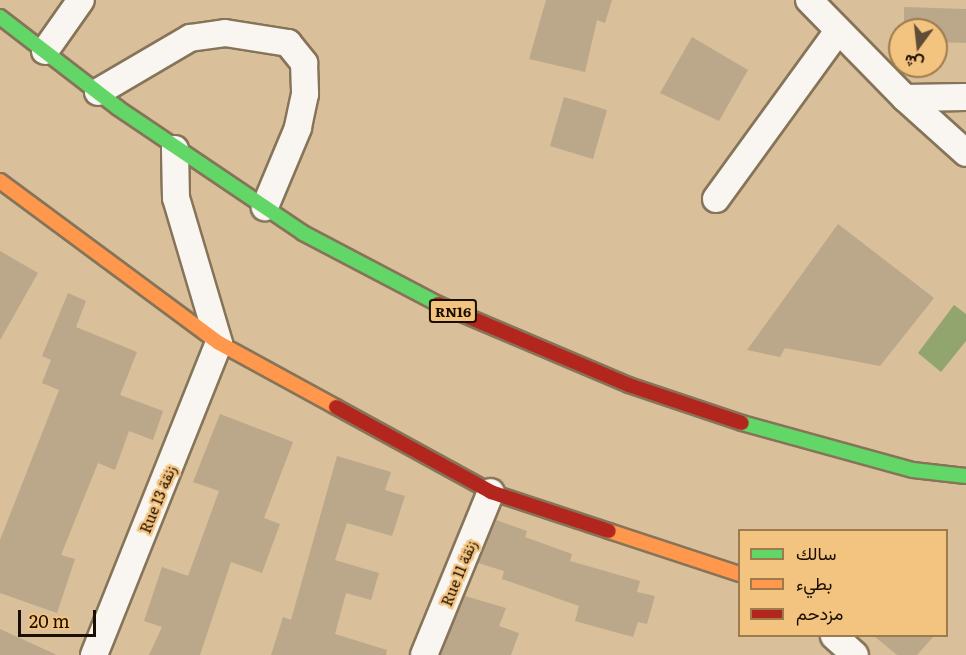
<!DOCTYPE html>
<meta charset="utf-8">
<style>
body{margin:0}
#map{position:relative;width:966px;height:655px;overflow:hidden;background:#d9bf9a;font-family:Literata,Vazirmatn,serif}
div>[style]{position:absolute}
.water>*{inset:0;background:#92a56f}
.building>*{inset:0;background:#bba78a}
.roads{filter:drop-shadow(2px 0 #867459) drop-shadow(-2px 0 #867459) drop-shadow(0 2px #867459) drop-shadow(0 -2px #867459)}
.street>*{height:26px;margin:-13px;padding:0 13px;transform-origin:13px;border-radius:13px;background:#f9f5f0}
.fast>*{height:14px;margin:-7px;padding:0 7px;transform-origin:7px;border-radius:7px;background:#63d668}
.slow>*{height:14px;margin:-7px;padding:0 7px;transform-origin:7px;border-radius:7px;background:#ff974d}
.jam>*{height:14px;margin:-7px;padding:0 7px;transform-origin:7px;border-radius:7px;background:#b3261e}
span{translate:-50% -50%;white-space:nowrap;text-align:center;line-height:1.15;-webkit-text-stroke:5px #f3c380;paint-order:stroke}
.shield-label span{padding:2px 4px;background:#f3c380;border:2px solid;border-radius:4px;-webkit-text-stroke-width:0}
.shield-label{font-size:14px;color:#1c0e00;font-weight:700}
.street-label{font-size:15px;color:#1c0e00}
.legend{position:absolute;left:738px;top:529px;width:210px;height:108px;box-sizing:border-box;background:#f3c380;border:2px solid #9d7b4d;margin:0;padding:8px 10px;list-style:none;font-size:18px;color:#1c0e00}
.legend li{display:flex;align-items:center;gap:12px;height:30px}
.legend b{width:30px;border:2px solid #9d7b4d}
.north{position:absolute;left:888px;top:18px;width:60px;height:60px;box-sizing:border-box;background:#f3c380;border:2px solid #9d7b4d;border-radius:50%;rotate:195deg;font-size:16px;font-weight:700;line-height:24px;text-align:center;color:#1c0e00}
.north::after{content:'';display:block;margin:auto;width:21px;height:27px;background:#5e4c36;clip-path:polygon(50% 0,100% 100%,50% 72%,0 100%)}
.scale{position:absolute;left:18px;top:610px;width:78px;height:27px;box-sizing:border-box;border:3px solid #1c0e00;border-top:0;padding-left:8px;font-size:18px;line-height:21px;white-space:nowrap;color:#1c0e00;-webkit-text-stroke:4px #f3c380;paint-order:stroke}
</style>
<div id="map">
<div class="water">
<div style="clip-path:polygon(954px 305px,966px 314px,966px 341px,941px 372px,918px 353px)"></div>
</div>
<div class="building">
<div style="clip-path:polygon(546px 0,612px 0,605px 23px,597px 20px,585px 72px,529px 59px)"></div>
<div style="clip-path:polygon(904px 7px,966px 9px,966px 43px,936px 42px,936px 30px,904px 30px)"></div>
<div style="clip-path:polygon(692px 37px,748px 70px,719px 121px,660px 93px)"></div>
<div style="clip-path:polygon(564px 97px,607px 110px,593px 159px,550px 146px)"></div>
<div style="clip-path:polygon(838px 224px,934px 298px,880px 366px,785px 348px,780px 357px,747px 350px)"></div>
<div style="clip-path:polygon(0 251px,38px 273px,0 340px)"></div>
<div style="clip-path:polygon(68px 293px,86px 301px,76px 327px,137px 352px,120px 395px,163px 411px,153px 440px,129px 431px,115px 470px,98px 463px,61px 555px,75px 559px,57px 613px,0 593px,0 540px,59px 390px,42px 383px,51px 360px,42px 356px)"></div>
<div style="clip-path:polygon(220px 414px,293px 442px,264px 518px,280px 524px,262px 573px,231px 562px,200px 655px,149px 655px,162px 627px,144px 621px,162px 567px,188px 576px,219px 491px,193px 482px)"></div>
<div style="clip-path:polygon(337px 456px,391px 472px,385px 490px,405px 496px,392px 536px,347px 523px,335px 560px,379px 573px,371px 600px,346px 593px,335px 634px,387px 650px,386px 655px,271px 655px,283px 617px,291px 620px)"></div>
<div style="clip-path:polygon(496px 520px,527px 531px,525px 537px,572px 554px,570px 561px,640px 581px,637px 592px,655px 596px,647px 624px,638px 622px,633px 637px,575px 621px,579px 606px,502px 579px,504px 571px,478px 563px)"></div>
<div style="clip-path:polygon(465px 596px,506px 608px,499px 626px,519px 633px,511px 655px,440px 655px)"></div>
<div style="clip-path:polygon(0 629px,57px 655px,0 655px)"></div>
<div style="clip-path:polygon(874px 636px,934px 636px,917px 655px,897px 655px)"></div>
</div>
<div class="roads">
<div class="street">
<div style="left:809px;top:0;width:137px;rotate:45.6deg"></div>
<div style="left:905px;top:98px;width:82px;rotate:42deg"></div>
<div style="left:45px;top:51px;width:62px;rotate:-54.8deg"></div>
<div style="left:98px;top:92px;width:107px;rotate:-30.4deg"></div>
<div style="left:190px;top:38px;width:35px;rotate:-8deg"></div>
<div style="left:225px;top:33px;width:64px;rotate:9deg"></div>
<div style="left:288px;top:43px;width:26px;rotate:51deg"></div>
<div style="left:304px;top:63px;width:31px;rotate:88deg"></div>
<div style="left:305px;top:94px;width:35px;rotate:102deg"></div>
<div style="left:298px;top:128px;width:86px;rotate:112.7deg"></div>
<div style="left:905px;top:98px;width:61px;rotate:-0.9deg"></div>
<div style="left:716px;top:199px;width:208px;rotate:-54deg"></div>
<div style="left:834px;top:636px;width:28px;rotate:42deg"></div>
<div style="left:94px;top:655px;width:336px;rotate:-68.2deg"></div>
<div style="left:219px;top:343px;width:151px;rotate:-106.5deg"></div>
<div style="left:176px;top:198px;width:49px;rotate:-91.2deg"></div>
<div style="left:424px;top:655px;width:176px;rotate:-67.7deg"></div>
</div>
<div class="fast">
<div style="left:0;top:17px;width:149px;rotate:37.6deg"></div>
<div style="left:118px;top:108px;width:223px;rotate:34deg"></div>
<div style="left:303px;top:233px;width:153px;rotate:27.7deg"></div>
<div style="left:742px;top:423px;width:177px;rotate:15.4deg"></div>
<div style="left:913px;top:470px;width:53px;rotate:6.5deg"></div>
</div>
<div class="slow">
<div style="left:0;top:181px;width:272px;rotate:36.5deg"></div>
<div style="left:219px;top:343px;width:133px;rotate:28.7deg"></div>
<div style="left:609px;top:531px;width:138px;rotate:18.2deg"></div>
</div>
<div class="jam">
<div style="left:438px;top:304px;width:207px;rotate:23deg"></div>
<div style="left:629px;top:385px;width:119px;rotate:18.6deg"></div>
<div style="left:336px;top:407px;width:177px;rotate:28.7deg"></div>
<div style="left:491px;top:492px;width:124px;rotate:18.3deg"></div>
</div>
</div>
<div class="shield-label">
<span style="left:453px;top:311px">RN16</span>
</div>
<div class="street-label">
<span style="left:157px;top:499px;rotate:-68deg">Rue 13 زنقة</span>
<span style="left:458px;top:573px;rotate:-68deg">Rue 11 زنقة</span>
</div>
<ul class="legend">
<li><b style="height:8px;background:#63d668"></b>سالك</li>
<li><b style="height:8px;background:#ff974d"></b>بطيء</li>
<li><b style="height:8px;background:#b3261e"></b>مزدحم</li>
</ul>
<div class="north">ش</div>
<div class="scale">20 m</div>
</div>
